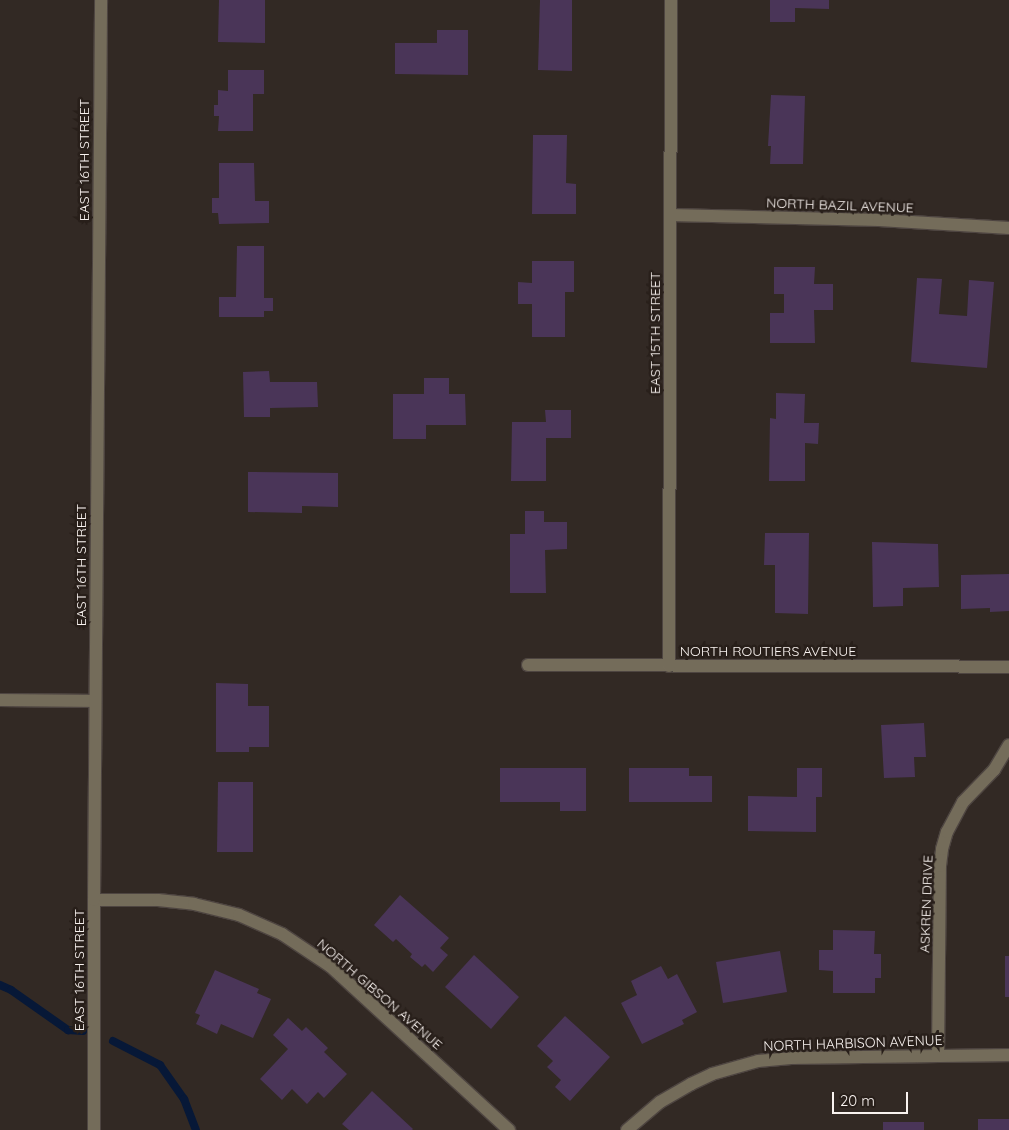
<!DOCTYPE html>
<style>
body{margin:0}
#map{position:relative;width:1009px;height:1130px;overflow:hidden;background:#322924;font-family:Quicksand,sans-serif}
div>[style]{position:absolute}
.stream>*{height:8px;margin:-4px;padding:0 4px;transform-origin:4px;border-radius:4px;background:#071837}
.building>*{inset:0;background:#4a3558}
.roads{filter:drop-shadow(1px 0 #4e4541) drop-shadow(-1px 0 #4e4541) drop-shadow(0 1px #4e4541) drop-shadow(0 -1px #4e4541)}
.minor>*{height:12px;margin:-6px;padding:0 6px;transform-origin:6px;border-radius:6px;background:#746c5a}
.tertiary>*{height:12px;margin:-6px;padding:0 6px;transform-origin:6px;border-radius:6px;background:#746c5a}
span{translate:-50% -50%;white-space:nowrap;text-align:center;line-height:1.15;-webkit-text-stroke:5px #281f1a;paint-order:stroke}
.street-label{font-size:14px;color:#f9f3f0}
.scale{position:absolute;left:832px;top:1092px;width:76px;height:22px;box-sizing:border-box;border:2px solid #f9f3f0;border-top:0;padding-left:6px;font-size:15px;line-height:18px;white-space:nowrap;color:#f9f3f0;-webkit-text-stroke:4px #281f1a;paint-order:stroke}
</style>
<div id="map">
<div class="stream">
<div style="left:0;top:985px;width:12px;rotate:24deg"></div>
<div style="left:11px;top:990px;width:70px;rotate:35.1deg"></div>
<div style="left:68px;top:1030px;width:15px;rotate:4deg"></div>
<div style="left:113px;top:1041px;width:53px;rotate:27.1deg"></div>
<div style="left:160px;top:1065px;width:42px;rotate:54.8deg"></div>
<div style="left:184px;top:1099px;width:33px;rotate:69deg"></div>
</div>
<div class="building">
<div style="clip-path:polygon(219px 0,265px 0,265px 43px,218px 42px)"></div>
<div style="clip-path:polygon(540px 0,572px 0,572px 71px,538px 70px)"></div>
<div style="clip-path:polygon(770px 0,829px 0,829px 9px,795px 8px,795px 22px,770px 22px)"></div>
<div style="clip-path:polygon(437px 30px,468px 30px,468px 75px,395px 74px,395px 43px,437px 43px)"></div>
<div style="clip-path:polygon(228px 70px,264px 70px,264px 94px,253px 94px,253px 131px,218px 131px,219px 116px,214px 116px,214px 105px,218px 105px,218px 90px,228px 91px)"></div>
<div style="clip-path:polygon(771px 95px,805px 96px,803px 164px,770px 164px,771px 146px,768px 146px)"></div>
<div style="clip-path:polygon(533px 135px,567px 135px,566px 183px,576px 184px,576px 214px,532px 214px)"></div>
<div style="clip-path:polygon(219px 163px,254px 163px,255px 201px,269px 201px,269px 223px,219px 224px,218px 213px,212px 213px,212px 198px,219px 198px)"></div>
<div style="clip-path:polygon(237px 246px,264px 246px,264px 298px,273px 298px,273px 311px,264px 311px,264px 317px,219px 317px,219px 297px,236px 297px)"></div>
<div style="clip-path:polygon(532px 261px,574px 261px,574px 292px,565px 292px,565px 337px,532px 337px,532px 304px,518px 304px,518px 282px,532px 283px)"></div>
<div style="clip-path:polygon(774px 267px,815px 267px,814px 284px,833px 284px,833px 310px,814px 310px,815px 343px,770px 343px,770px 313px,784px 313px,784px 294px,774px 294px)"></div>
<div style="clip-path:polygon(917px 278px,942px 279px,939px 314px,967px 316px,969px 280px,994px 282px,987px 368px,911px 362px)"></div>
<div style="clip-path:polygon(269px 371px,270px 382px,317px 382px,318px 407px,270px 408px,270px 417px,244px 417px,243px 372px)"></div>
<div style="clip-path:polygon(424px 378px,449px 378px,449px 394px,465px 394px,466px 425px,426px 425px,426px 439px,393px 439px,393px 394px,424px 394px)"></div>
<div style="clip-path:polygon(776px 393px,805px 394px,804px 423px,819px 423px,818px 444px,805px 443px,805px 481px,769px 481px,770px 418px,776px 419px)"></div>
<div style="clip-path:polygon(545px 410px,571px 410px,571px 438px,546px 438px,546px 481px,511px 481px,512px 422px,546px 422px)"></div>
<div style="clip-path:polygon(248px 472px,338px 473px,338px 507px,302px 506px,302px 513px,248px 512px)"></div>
<div style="clip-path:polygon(525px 511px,544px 511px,544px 522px,567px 522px,567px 549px,545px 550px,546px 593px,510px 593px,510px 534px,525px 534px)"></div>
<div style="clip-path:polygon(765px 533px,809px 533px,808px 614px,775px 613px,775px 565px,764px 565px)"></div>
<div style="clip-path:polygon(872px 542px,938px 544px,939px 587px,903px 588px,903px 606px,873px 607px)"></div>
<div style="clip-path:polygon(1009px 574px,1009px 611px,990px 612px,990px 608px,961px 609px,961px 575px)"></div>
<div style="clip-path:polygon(216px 683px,248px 684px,248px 706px,269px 706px,269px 747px,249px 747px,249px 752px,216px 752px)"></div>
<div style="clip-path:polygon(924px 723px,926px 757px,914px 757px,915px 777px,884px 778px,881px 725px)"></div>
<div style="clip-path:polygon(500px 768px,586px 768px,586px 811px,560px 811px,560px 802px,500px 802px)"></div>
<div style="clip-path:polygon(629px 768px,689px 768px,689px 776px,712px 776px,712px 802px,629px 802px)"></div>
<div style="clip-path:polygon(797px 768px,822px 768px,822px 797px,816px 797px,816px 832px,748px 831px,748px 796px,797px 797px)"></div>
<div style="clip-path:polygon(218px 782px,253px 782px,253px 852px,217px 852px)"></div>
<div style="clip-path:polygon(400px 895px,449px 938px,440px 948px,448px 955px,433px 972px,425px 964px,422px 967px,410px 957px,412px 954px,396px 939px,393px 942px,374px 925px)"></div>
<div style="clip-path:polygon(833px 930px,875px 931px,874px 954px,881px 954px,881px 978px,875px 978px,875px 993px,833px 993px,833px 971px,819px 970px,819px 950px,833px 950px)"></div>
<div style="clip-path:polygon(780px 951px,787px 992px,723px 1003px,716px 962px)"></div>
<div style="clip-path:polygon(474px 955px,519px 997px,491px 1029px,445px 987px)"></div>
<div style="clip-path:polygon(1005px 956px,1009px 956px,1009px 997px,1005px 997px)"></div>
<div style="clip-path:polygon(661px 966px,668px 979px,677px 974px,697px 1012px,682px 1020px,684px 1024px,642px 1044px,621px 1003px,637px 995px,631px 981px)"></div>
<div style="clip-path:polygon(215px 970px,259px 989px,257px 993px,271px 999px,253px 1038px,221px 1024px,217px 1034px,196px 1024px,200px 1015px,195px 1013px)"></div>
<div style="clip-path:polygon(565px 1016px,610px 1057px,570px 1101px,555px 1087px,561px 1080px,547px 1067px,553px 1061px,537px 1046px)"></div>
<div style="clip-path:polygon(288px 1018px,302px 1031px,306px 1027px,328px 1048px,324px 1052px,347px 1074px,324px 1098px,318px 1092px,307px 1104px,292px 1089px,282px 1100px,260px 1079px,288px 1049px,273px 1035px)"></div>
<div style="clip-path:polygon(372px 1091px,413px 1129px,412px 1130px,349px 1130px,342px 1124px)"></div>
<div style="clip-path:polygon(978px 1119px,1009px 1119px,1009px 1130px,978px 1130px)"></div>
<div style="clip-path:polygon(883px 1122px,924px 1122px,924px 1130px,883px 1130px)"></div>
</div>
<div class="roads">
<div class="minor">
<div style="left:670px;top:215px;width:209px;rotate:1.4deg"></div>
<div style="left:879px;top:220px;width:130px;rotate:3.5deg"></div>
<div style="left:528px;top:665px;width:481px;rotate:0.2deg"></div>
<div style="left:669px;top:666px;width:666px;rotate:-89.83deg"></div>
<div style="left:0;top:700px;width:95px;rotate:0.6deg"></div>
<div style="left:94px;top:900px;width:64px"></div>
<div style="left:158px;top:900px;width:36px;rotate:6deg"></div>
<div style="left:194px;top:904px;width:46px;rotate:13.7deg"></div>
<div style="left:239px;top:915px;width:47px;rotate:23.8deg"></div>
<div style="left:282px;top:934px;width:58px;rotate:33.7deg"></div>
<div style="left:330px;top:966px;width:243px;rotate:42.5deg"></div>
<div style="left:938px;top:1055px;width:189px;rotate:-89.4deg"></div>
<div style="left:940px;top:866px;width:17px;rotate:-83deg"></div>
<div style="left:942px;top:849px;width:18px;rotate:-74deg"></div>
<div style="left:947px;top:832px;width:34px;rotate:-62deg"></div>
<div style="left:963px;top:802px;width:45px;rotate:-45.9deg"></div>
<div style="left:994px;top:770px;width:29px;rotate:-59deg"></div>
<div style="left:627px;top:1130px;width:43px;rotate:-40.3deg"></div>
<div style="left:660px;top:1102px;width:36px;rotate:-30deg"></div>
<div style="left:691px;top:1084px;width:23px;rotate:-25deg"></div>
<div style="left:712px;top:1074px;width:48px;rotate:-15.8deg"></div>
<div style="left:758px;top:1061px;width:36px;rotate:-5deg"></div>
<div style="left:794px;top:1058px;width:215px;rotate:-0.8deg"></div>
</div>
<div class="tertiary">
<div style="left:94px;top:1130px;width:230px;rotate:-90deg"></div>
<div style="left:94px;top:900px;width:900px;rotate:-89.55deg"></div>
</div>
</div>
<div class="street-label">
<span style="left:84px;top:160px;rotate:-90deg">EAST 16TH STREET</span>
<span style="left:840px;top:205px;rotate:2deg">NORTH BAZIL AVENUE</span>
<span style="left:655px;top:333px;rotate:-90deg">EAST 15TH STREET</span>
<span style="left:81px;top:565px;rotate:-90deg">EAST 16TH STREET</span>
<span style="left:768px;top:651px">NORTH ROUTIERS AVENUE</span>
<span style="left:926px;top:904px;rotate:-88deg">ASKREN DRIVE</span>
<span style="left:79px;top:970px;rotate:-90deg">EAST 16TH STREET</span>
<span style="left:380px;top:994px;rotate:41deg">NORTH GIBSON AVENUE</span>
<span style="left:853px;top:1043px;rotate:-2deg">NORTH HARBISON AVENUE</span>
</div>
<div class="scale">20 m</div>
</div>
